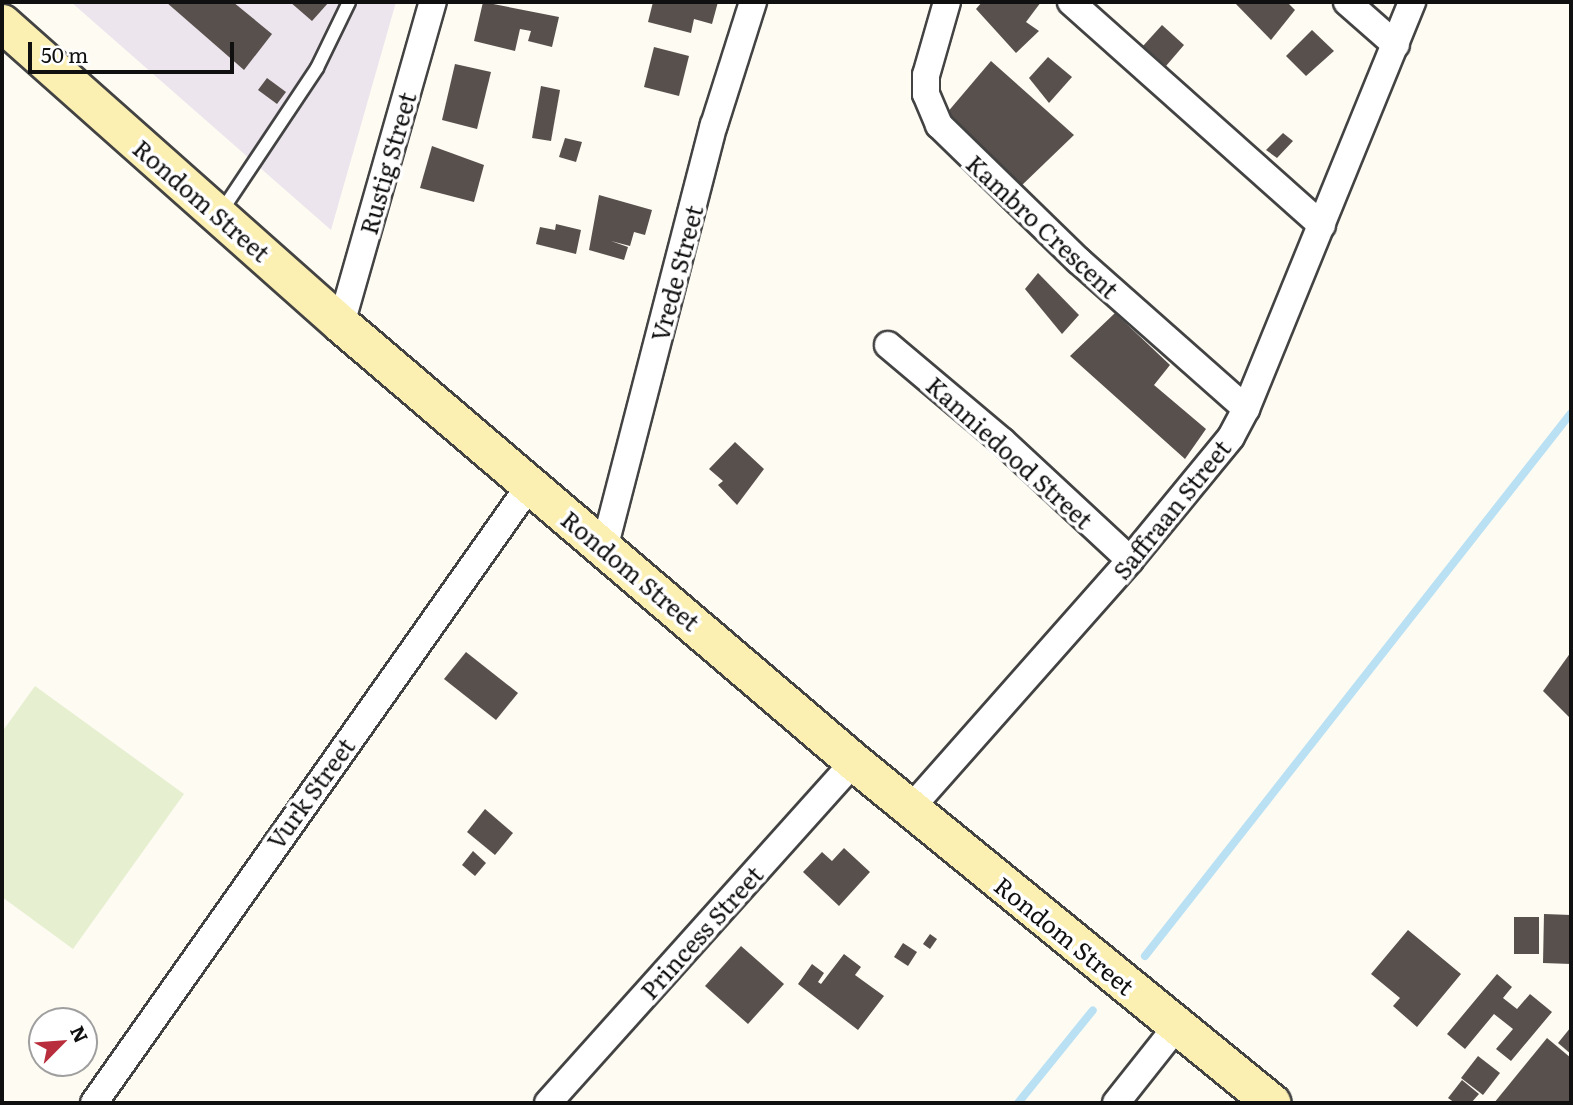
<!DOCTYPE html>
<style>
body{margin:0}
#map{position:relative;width:1573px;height:1105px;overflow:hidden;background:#fefbf3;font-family:Literata,serif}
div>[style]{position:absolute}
.industrial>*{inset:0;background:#ece5ed}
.pitch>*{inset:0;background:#e6efcf}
.stream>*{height:8px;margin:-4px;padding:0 4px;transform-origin:4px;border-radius:4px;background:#bae1f3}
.building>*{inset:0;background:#58504c}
.roads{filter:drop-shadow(2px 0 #434343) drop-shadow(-2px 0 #434343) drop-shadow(0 2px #434343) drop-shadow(0 -2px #434343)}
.lane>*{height:12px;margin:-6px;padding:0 6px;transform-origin:6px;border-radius:6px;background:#fff}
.street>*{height:26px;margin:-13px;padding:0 13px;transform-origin:13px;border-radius:13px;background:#fff}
.secondary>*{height:37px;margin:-18.5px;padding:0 18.5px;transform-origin:18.5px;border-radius:18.5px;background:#fbefb2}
span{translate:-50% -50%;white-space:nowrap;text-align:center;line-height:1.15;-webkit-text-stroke:7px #fff;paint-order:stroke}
.street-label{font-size:24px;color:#101010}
.frame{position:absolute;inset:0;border:4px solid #101010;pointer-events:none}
.north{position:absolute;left:28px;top:1007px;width:70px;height:70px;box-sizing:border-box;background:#fff;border:2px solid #9f9f9f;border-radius:50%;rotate:65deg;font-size:19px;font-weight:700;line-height:28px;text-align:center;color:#101010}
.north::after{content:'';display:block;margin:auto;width:24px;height:32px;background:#b92e3c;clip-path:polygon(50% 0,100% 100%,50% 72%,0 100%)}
.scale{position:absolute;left:28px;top:42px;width:206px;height:32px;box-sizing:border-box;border:4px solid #101010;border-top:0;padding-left:9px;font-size:21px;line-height:24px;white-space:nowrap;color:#101010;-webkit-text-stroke:5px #fff;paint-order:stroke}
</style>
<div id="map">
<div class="industrial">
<div style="clip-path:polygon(71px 2px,396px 2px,331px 230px)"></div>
</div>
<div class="pitch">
<div style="clip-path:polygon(35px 686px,184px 794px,73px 949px,2px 897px,2px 732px)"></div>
</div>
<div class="stream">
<div style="left:1145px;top:956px;width:690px;rotate:-51.88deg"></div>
<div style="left:1018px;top:1103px;width:119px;rotate:-51.1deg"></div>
</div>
<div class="building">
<div style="clip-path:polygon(166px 2px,233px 2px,272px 34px,244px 70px)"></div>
<div style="clip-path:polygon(290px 2px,329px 2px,312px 21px)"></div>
<div style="clip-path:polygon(483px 2px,559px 17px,552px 47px,528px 41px,531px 31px,520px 29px,515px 51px,474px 41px)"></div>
<div style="clip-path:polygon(653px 2px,718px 2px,712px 24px,694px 19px,691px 33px,648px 22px)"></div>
<div style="clip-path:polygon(982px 2px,1041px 2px,1026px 22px,1039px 31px,1016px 53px,976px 9px)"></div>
<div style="clip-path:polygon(1234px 2px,1287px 2px,1295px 10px,1271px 40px)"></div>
<div style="clip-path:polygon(1162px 25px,1184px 45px,1166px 66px,1143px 46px)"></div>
<div style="clip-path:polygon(1312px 30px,1334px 51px,1306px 76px,1286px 56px)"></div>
<div style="clip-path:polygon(654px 47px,689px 56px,679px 96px,644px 87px)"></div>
<div style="clip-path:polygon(1048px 57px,1072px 77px,1049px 103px,1029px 78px)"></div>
<div style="clip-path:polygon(991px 61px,1074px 135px,1020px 187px,946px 114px)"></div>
<div style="clip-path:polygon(455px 64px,491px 72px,477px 129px,442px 120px)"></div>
<div style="clip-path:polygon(267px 78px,286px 92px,277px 104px,258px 90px)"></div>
<div style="clip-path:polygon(541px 86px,560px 90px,551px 141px,532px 138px)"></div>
<div style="clip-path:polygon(1283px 133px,1293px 141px,1277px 158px,1266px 150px)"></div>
<div style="clip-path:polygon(565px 138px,582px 142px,576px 162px,559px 157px)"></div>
<div style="clip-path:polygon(432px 146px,484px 165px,474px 202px,420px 188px)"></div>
<div style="clip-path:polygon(599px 195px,652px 210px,645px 235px,634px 232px,630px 246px,611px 241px,628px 247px,624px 260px,589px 250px)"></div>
<div style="clip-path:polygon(556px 224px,581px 230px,576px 254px,536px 244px,540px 227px,555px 230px)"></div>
<div style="clip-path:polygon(1038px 273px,1079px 315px,1062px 334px,1025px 289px)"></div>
<div style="clip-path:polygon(1115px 313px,1170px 365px,1154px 385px,1206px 429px,1185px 459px,1070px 356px)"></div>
<div style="clip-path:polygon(735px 442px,764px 469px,737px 505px,718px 485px,723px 481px,709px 469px)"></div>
<div style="clip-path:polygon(466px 652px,518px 693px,496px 720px,444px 679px)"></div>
<div style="clip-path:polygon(1571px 652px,1571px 714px,1569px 717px,1543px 691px)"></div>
<div style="clip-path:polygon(485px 809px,513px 833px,495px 855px,467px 832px)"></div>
<div style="clip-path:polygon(844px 848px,870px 872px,839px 906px,803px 872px,822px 852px,832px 861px)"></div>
<div style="clip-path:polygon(473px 851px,486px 863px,475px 876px,462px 865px)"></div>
<div style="clip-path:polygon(1544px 914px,1571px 915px,1571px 964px,1543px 963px)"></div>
<div style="clip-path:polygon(1514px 917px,1539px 917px,1539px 954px,1514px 954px)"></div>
<div style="clip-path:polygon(1408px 930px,1461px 974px,1417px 1027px,1393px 1006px,1400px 998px,1371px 974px)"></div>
<div style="clip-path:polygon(930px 934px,937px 939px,930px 949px,923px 944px)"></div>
<div style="clip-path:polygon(903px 943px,917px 952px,908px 966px,894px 957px)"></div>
<div style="clip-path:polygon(741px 946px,784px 984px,748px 1024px,705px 986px)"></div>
<div style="clip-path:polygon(844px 954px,861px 967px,855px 975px,884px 996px,858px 1030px,798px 984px,812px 964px,824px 973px,818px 982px,821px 984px)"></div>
<div style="clip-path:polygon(1497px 974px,1512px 987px,1503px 998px,1517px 1009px,1530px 994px,1552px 1012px,1511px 1061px,1496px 1049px,1513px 1029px,1494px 1014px,1465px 1049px,1447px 1034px)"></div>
<div style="clip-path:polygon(1571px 1027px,1571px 1054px,1558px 1043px)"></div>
<div style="clip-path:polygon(1547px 1038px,1571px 1058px,1571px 1103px,1494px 1103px)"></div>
<div style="clip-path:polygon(1478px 1056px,1500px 1073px,1483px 1095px,1461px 1078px)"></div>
<div style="clip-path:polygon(1462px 1080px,1479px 1094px,1471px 1103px,1455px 1103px,1448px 1098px)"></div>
</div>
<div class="roads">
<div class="lane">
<div style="left:221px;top:212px;width:173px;rotate:-56.3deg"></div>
<div style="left:317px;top:68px;width:73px;rotate:-64.1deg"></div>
</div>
<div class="street">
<div style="left:947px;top:2px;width:76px;rotate:106deg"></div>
<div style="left:926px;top:75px;width:19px;rotate:90deg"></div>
<div style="left:926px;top:94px;width:34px;rotate:67deg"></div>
<div style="left:939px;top:125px;width:195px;rotate:44.2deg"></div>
<div style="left:1079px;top:261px;width:223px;rotate:41.5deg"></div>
<div style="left:1071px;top:2px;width:336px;rotate:41.7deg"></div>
<div style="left:1347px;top:2px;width:65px;rotate:41.3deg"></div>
<div style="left:341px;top:324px;width:335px;rotate:-74.1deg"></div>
<div style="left:888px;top:345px;width:149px;rotate:40.1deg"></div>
<div style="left:1002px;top:441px;width:175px;rotate:42.9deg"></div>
<div style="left:605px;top:545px;width:434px;rotate:-75.5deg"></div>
<div style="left:714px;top:125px;width:129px;rotate:-72.4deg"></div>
<div style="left:910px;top:809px;width:332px;rotate:-48.5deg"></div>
<div style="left:1130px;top:560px;width:159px;rotate:-50.6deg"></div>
<div style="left:1231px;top:437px;width:32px;rotate:-62deg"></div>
<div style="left:1246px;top:409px;width:440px;rotate:-67.8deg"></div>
<div style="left:94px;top:1103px;width:756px;rotate:-54.8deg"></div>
<div style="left:548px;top:1103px;width:458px;rotate:-48.1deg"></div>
<div style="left:1116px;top:1103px;width:98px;rotate:-51.6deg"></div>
</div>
<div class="secondary">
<div style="left:2px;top:23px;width:453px;rotate:41.6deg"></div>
<div style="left:341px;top:324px;width:675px;rotate:40.49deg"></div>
<div style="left:854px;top:762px;width:539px;rotate:39.21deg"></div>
</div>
</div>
<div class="street-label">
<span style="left:387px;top:163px;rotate:-74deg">Rustig Street</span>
<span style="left:202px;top:200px;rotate:41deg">Rondom Street</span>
<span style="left:1043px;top:226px;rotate:43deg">Kambro Crescent</span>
<span style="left:676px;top:273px;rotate:-75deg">Vrede Street</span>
<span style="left:1010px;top:452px;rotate:42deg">Kanniedood Street</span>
<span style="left:1171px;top:509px;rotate:-51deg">Saffraan Street</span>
<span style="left:631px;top:570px;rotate:40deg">Rondom Street</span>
<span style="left:310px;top:793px;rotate:-54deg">Vurk Street</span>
<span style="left:701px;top:932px;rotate:-48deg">Princess Street</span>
<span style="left:1065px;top:935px;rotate:39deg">Rondom Street</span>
</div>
<div class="frame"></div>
<div class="north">N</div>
<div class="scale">50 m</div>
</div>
